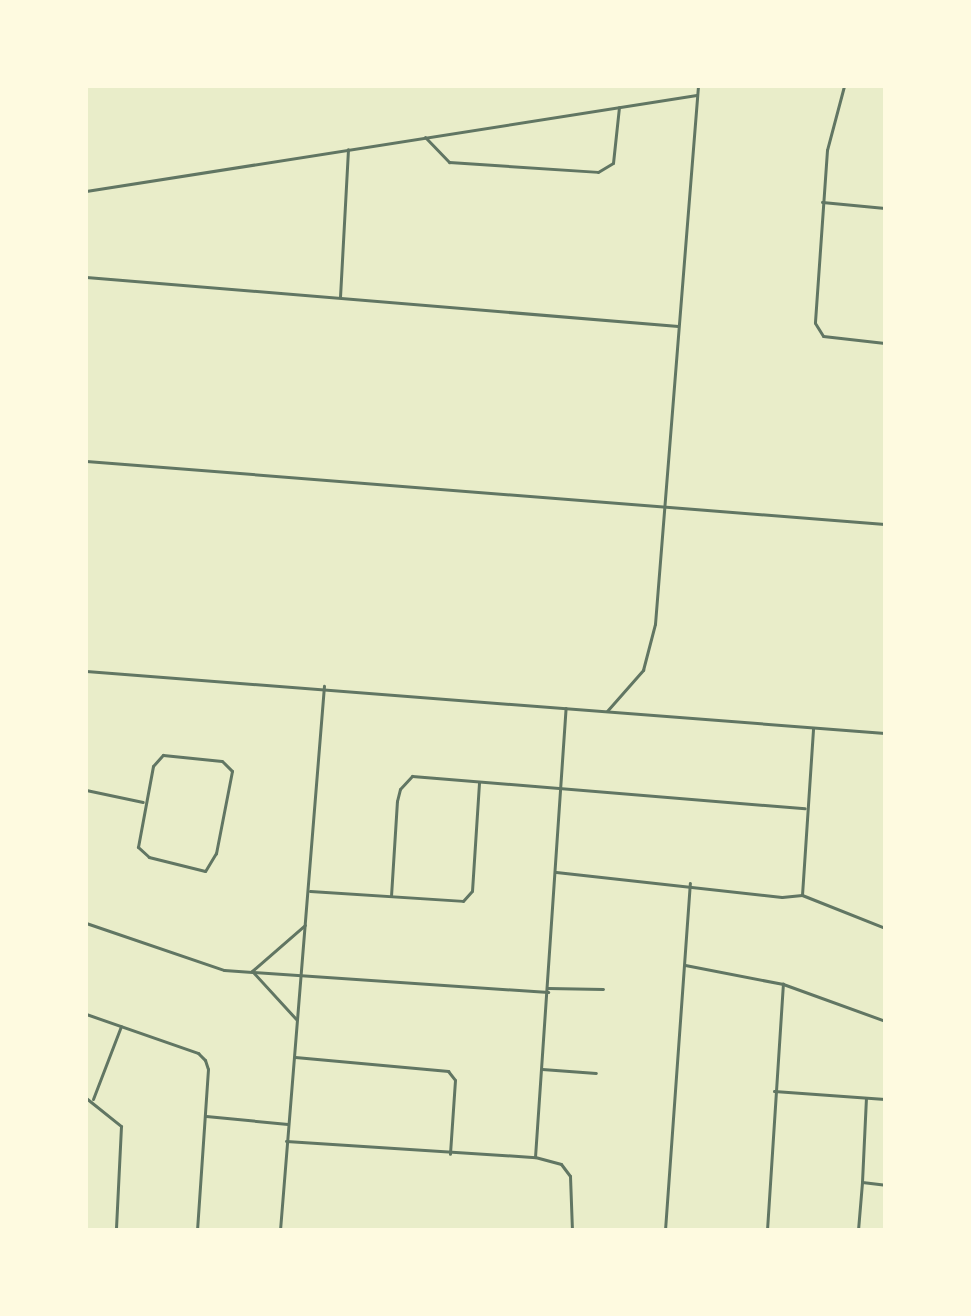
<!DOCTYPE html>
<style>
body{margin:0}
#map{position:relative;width:971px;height:1316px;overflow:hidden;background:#e9edc9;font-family:Rubik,sans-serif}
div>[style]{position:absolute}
.minor>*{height:3px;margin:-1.5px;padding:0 1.5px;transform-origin:1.5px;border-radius:1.5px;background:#617663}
span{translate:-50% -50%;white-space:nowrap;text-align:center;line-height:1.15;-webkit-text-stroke:6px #fefae0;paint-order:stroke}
.frame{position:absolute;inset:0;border:88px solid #fefae0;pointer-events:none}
</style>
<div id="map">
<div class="minor">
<div style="left:844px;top:86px;width:66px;rotate:104.9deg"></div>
<div style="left:827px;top:150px;width:173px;rotate:94deg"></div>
<div style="left:815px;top:323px;width:15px;rotate:58deg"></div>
<div style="left:823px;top:336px;width:62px;rotate:6.4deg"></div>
<div style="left:425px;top:137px;width:35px;rotate:46deg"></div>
<div style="left:449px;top:162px;width:149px;rotate:3.8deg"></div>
<div style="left:598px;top:172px;width:17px;rotate:-31deg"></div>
<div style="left:613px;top:163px;width:56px;rotate:-83.9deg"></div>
<div style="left:86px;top:191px;width:618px;rotate:-8.93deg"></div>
<div style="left:822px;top:202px;width:63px;rotate:5.4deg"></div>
<div style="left:86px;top:277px;width:594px;rotate:4.73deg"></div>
<div style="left:340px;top:297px;width:148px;rotate:-86.9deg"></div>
<div style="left:86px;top:461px;width:801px;rotate:4.51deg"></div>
<div style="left:86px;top:671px;width:801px;rotate:4.44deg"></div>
<div style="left:607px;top:711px;width:55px;rotate:-48.7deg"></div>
<div style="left:643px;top:670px;width:48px;rotate:-75.4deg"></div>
<div style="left:655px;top:624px;width:540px;rotate:-85.43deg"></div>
<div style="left:163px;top:755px;width:59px;rotate:5.8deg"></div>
<div style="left:222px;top:761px;width:14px;rotate:45deg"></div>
<div style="left:232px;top:771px;width:84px;rotate:101deg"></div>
<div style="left:216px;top:853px;width:21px;rotate:121deg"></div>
<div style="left:205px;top:871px;width:58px;rotate:-166deg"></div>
<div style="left:149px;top:857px;width:15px;rotate:-138deg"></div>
<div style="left:138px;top:847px;width:82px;rotate:-79.5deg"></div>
<div style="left:153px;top:766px;width:15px;rotate:-48deg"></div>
<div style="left:86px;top:790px;width:58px;rotate:11.9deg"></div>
<div style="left:556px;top:872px;width:227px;rotate:6.3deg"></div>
<div style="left:782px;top:897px;width:20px;rotate:-6deg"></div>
<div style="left:802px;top:895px;width:89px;rotate:21.7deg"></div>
<div style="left:310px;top:891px;width:153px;rotate:3.7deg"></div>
<div style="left:463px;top:901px;width:13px;rotate:-48deg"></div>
<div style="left:472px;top:891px;width:109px;rotate:-86.3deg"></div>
<div style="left:802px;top:895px;width:167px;rotate:-86.2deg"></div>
<div style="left:391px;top:896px;width:95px;rotate:-86.4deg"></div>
<div style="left:397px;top:801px;width:12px;rotate:-76deg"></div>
<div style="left:400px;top:789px;width:18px;rotate:-47deg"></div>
<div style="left:412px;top:776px;width:394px;rotate:4.7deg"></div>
<div style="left:86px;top:923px;width:146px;rotate:18.8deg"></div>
<div style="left:224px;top:970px;width:325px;rotate:3.9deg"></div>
<div style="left:685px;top:965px;width:100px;rotate:11deg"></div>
<div style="left:783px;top:984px;width:109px;rotate:19.9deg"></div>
<div style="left:548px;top:988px;width:55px;rotate:1deg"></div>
<div style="left:86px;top:1014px;width:119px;rotate:19.2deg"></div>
<div style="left:198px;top:1053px;width:10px;rotate:45deg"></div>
<div style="left:205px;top:1060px;width:9px;rotate:72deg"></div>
<div style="left:208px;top:1069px;width:161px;rotate:93.9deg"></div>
<div style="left:296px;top:1019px;width:65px;rotate:-132.5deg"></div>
<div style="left:252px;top:971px;width:70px;rotate:-41deg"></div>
<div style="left:295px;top:1057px;width:154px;rotate:5.2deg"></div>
<div style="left:448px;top:1071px;width:11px;rotate:52deg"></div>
<div style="left:455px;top:1080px;width:74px;rotate:93.9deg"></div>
<div style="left:542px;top:1069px;width:54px;rotate:4.2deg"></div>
<div style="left:774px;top:1091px;width:111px;rotate:4.1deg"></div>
<div style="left:86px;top:1098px;width:45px;rotate:38.7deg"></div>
<div style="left:121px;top:1126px;width:104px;rotate:92.8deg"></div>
<div style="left:93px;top:1099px;width:78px;rotate:-69deg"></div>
<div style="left:206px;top:1116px;width:82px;rotate:5.6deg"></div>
<div style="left:286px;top:1141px;width:250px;rotate:3.7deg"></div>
<div style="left:535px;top:1157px;width:27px;rotate:15deg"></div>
<div style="left:561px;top:1164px;width:15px;rotate:53deg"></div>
<div style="left:570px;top:1176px;width:54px;rotate:87.9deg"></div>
<div style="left:535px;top:1157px;width:450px;rotate:-86.1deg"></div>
<div style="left:862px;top:1182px;width:84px;rotate:-87.3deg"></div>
<div style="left:280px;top:1230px;width:546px;rotate:-85.38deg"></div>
<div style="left:665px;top:1230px;width:348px;rotate:-85.9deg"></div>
<div style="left:767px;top:1230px;width:247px;rotate:-86.3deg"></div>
<div style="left:858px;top:1230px;width:48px;rotate:-85.2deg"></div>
<div style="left:862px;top:1182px;width:23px;rotate:7deg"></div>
</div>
<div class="frame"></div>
</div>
